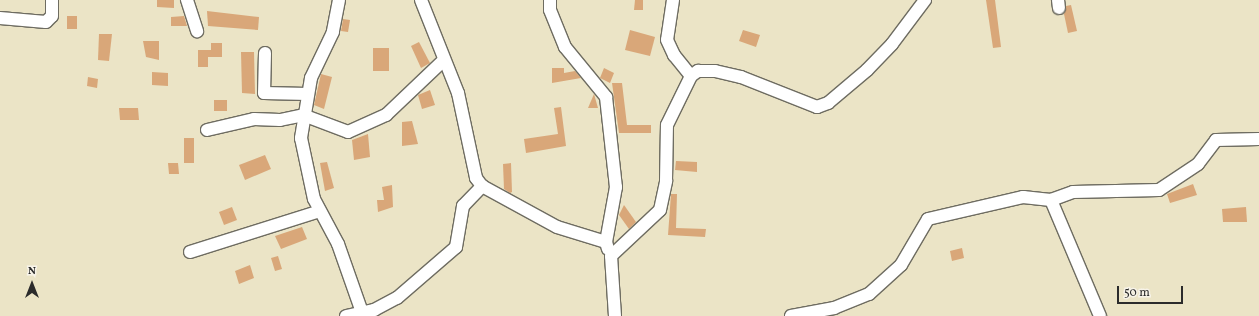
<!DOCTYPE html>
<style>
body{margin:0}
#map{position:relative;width:1259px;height:316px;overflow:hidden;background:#ebe4c6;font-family:Vollkorn,serif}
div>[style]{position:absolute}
.building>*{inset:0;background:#d9a779}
.roads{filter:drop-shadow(1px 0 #6e6c61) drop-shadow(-1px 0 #6e6c61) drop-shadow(0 1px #6e6c61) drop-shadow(0 -1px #6e6c61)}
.minor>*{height:12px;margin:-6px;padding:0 6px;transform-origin:6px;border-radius:6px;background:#fff}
span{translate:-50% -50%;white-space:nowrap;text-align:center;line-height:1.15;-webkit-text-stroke:3px #f7f3e8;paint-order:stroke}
.north{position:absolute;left:12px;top:264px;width:40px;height:40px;-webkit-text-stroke:3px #f7f3e8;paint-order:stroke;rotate:0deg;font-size:11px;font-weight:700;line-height:16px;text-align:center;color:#2b2b2b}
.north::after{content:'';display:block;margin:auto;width:14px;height:18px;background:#2b2b2b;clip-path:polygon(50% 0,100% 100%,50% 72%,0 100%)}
.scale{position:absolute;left:1117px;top:286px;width:66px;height:18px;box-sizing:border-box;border:2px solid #2b2b2b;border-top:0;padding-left:5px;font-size:12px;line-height:14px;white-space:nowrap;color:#2b2b2b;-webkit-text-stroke:3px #f7f3e8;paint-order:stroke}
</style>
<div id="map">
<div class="building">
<div style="clip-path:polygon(157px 0,174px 0,174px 8px,157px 7px)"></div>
<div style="clip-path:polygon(635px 0,643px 0,643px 10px,634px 10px)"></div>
<div style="clip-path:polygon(986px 0,995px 0,1001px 47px,993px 48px)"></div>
<div style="clip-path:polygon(1071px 5px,1077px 31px,1068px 33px,1064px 14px,1066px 6px)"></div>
<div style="clip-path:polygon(207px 11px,259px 17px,258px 30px,208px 26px)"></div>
<div style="clip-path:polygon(67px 16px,77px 16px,77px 29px,67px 29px)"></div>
<div style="clip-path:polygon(184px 16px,187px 26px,171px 26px,171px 17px)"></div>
<div style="clip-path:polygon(343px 19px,350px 20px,348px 32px,341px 31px)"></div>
<div style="clip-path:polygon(630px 30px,655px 37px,650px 56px,625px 50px)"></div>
<div style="clip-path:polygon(743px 30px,760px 35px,756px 47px,739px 41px)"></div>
<div style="clip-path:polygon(99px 34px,112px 34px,109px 61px,98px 60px)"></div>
<div style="clip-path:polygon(143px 41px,159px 41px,159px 60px,146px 57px)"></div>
<div style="clip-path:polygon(419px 42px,430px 63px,421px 68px,411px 46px)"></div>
<div style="clip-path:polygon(211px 43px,222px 43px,222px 57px,208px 57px,208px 67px,198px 67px,198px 50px,211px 50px)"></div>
<div style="clip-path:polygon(373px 48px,389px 48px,389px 71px,373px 71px)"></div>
<div style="clip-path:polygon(241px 52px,254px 52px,255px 94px,242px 93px)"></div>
<div style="clip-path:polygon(552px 68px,564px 68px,564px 73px,575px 71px,581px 78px,552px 83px)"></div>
<div style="clip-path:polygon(604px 68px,614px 73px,610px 83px,600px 78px)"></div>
<div style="clip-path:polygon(152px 72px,168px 73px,168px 86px,152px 85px)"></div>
<div style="clip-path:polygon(321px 74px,332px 77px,324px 109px,314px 105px)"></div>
<div style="clip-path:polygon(88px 77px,98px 79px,97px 88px,87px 86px)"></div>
<div style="clip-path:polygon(612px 83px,622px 83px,627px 125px,651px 125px,651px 133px,619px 133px)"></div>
<div style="clip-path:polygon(430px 90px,435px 105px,422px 109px,418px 95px)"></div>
<div style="clip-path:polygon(594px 94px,598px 108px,588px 108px)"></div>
<div style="clip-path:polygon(214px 100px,227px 100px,227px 111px,214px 111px)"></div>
<div style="clip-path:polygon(561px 107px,566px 146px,526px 153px,524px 139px,558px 134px,554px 108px)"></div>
<div style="clip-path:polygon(119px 108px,138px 108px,139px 120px,120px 120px)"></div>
<div style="clip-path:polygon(412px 121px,418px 144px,402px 146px,402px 122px)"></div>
<div style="clip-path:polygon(368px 134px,370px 157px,354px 160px,352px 140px)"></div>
<div style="clip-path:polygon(184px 138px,194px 138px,194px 163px,184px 163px)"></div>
<div style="clip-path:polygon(265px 155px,271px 169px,245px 180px,239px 165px)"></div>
<div style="clip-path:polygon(676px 161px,697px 162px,697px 172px,675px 170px)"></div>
<div style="clip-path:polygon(327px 162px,334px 188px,325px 191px,320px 163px)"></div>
<div style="clip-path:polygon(168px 163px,178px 163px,179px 174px,169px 174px)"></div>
<div style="clip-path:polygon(511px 163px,512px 192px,510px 193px,504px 189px,503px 164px)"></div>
<div style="clip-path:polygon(1193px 184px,1197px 195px,1170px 203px,1167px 194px)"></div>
<div style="clip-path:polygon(392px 185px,393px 207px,378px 212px,377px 200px,384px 200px,382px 187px)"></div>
<div style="clip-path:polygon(671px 194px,677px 194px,676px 228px,706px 229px,705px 237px,668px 235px)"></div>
<div style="clip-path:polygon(624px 205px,636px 222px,629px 229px,619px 215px)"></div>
<div style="clip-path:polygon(232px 207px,237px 220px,224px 225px,219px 212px)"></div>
<div style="clip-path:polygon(1246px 207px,1247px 222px,1223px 222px,1222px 209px)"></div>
<div style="clip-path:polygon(302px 227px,307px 239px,281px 249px,275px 236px)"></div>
<div style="clip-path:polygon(962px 248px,964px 258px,952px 261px,950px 251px)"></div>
<div style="clip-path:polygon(278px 256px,282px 269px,275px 271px,271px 258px)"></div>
<div style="clip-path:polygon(250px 265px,254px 278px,239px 284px,235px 271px)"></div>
</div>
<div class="roads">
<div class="minor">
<div style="left:187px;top:0;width:33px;rotate:72deg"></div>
<div style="left:339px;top:0;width:33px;rotate:101deg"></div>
<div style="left:333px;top:32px;width:51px;rotate:115.6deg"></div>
<div style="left:311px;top:78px;width:61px;rotate:99.5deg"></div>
<div style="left:301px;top:138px;width:62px;rotate:78deg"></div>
<div style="left:314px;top:199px;width:51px;rotate:61.9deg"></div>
<div style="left:338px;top:244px;width:72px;rotate:70.6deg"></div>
<div style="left:421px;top:0;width:100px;rotate:68.3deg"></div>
<div style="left:458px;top:93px;width:87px;rotate:78deg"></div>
<div style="left:476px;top:178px;width:10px;rotate:53deg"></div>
<div style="left:482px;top:186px;width:85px;rotate:28.7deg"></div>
<div style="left:557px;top:227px;width:51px;rotate:17deg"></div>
<div style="left:550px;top:0;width:10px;rotate:90deg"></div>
<div style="left:550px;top:10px;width:40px;rotate:68deg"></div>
<div style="left:565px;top:47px;width:65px;rotate:50.6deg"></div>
<div style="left:606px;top:97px;width:91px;rotate:83.7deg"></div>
<div style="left:616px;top:187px;width:56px;rotate:100.3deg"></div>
<div style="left:606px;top:242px;width:7px;rotate:74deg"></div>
<div style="left:673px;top:0;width:40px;rotate:98.5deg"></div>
<div style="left:667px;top:40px;width:17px;rotate:65deg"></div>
<div style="left:674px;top:55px;width:27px;rotate:51deg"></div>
<div style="left:1058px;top:0;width:8px;rotate:83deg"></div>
<div style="left:0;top:18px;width:46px;rotate:5deg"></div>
<div style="left:46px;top:22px;width:8px;rotate:-45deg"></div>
<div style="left:52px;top:16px;width:16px;rotate:-90deg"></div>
<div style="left:265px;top:53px;width:40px;rotate:91.4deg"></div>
<div style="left:264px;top:93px;width:44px;rotate:1.3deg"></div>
<div style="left:207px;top:130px;width:48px;rotate:-13.2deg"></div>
<div style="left:254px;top:119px;width:26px;rotate:2deg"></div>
<div style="left:280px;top:120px;width:24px;rotate:-12deg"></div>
<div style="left:303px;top:115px;width:48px;rotate:20.7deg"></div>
<div style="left:348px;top:132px;width:42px;rotate:-24.1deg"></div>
<div style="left:386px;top:115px;width:80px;rotate:-43.5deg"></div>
<div style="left:1051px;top:200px;width:126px;rotate:67.1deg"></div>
<div style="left:190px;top:252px;width:136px;rotate:-17.5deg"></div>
<div style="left:346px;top:316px;width:29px;rotate:-12deg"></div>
<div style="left:374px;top:310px;width:26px;rotate:-28deg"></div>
<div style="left:397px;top:298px;width:78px;rotate:-40.8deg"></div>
<div style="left:456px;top:247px;width:42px;rotate:-80.3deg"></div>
<div style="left:463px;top:206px;width:28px;rotate:-46deg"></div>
<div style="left:615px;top:316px;width:60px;rotate:-93.8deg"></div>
<div style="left:611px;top:256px;width:67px;rotate:-43.2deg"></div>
<div style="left:660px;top:210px;width:30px;rotate:-78deg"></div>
<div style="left:666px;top:181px;width:56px;rotate:-89deg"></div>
<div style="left:667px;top:125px;width:55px;rotate:-63.9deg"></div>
<div style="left:691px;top:76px;width:9px;rotate:-36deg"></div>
<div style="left:698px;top:71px;width:17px"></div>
<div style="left:715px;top:71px;width:27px;rotate:13deg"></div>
<div style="left:741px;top:77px;width:82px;rotate:21.5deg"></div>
<div style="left:817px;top:107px;width:12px;rotate:-20deg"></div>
<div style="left:828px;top:103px;width:51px;rotate:-40.2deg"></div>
<div style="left:867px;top:70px;width:36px;rotate:-46deg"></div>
<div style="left:892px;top:44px;width:55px;rotate:-53.1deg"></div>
<div style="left:791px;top:316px;width:44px;rotate:-10.5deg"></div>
<div style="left:834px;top:308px;width:38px;rotate:-22deg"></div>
<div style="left:869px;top:294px;width:43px;rotate:-42.2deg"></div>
<div style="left:901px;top:265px;width:53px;rotate:-59.6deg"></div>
<div style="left:928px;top:219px;width:98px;rotate:-13deg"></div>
<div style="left:1023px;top:197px;width:28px;rotate:6deg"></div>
<div style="left:1051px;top:200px;width:23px;rotate:-20deg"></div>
<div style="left:1073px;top:192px;width:86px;rotate:-1.3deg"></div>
<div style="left:1159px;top:190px;width:47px;rotate:-33.7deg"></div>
<div style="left:1198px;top:164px;width:30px;rotate:-53deg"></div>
<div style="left:1216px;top:140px;width:43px;rotate:-1.3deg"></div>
</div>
</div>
<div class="north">N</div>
<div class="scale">50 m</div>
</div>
